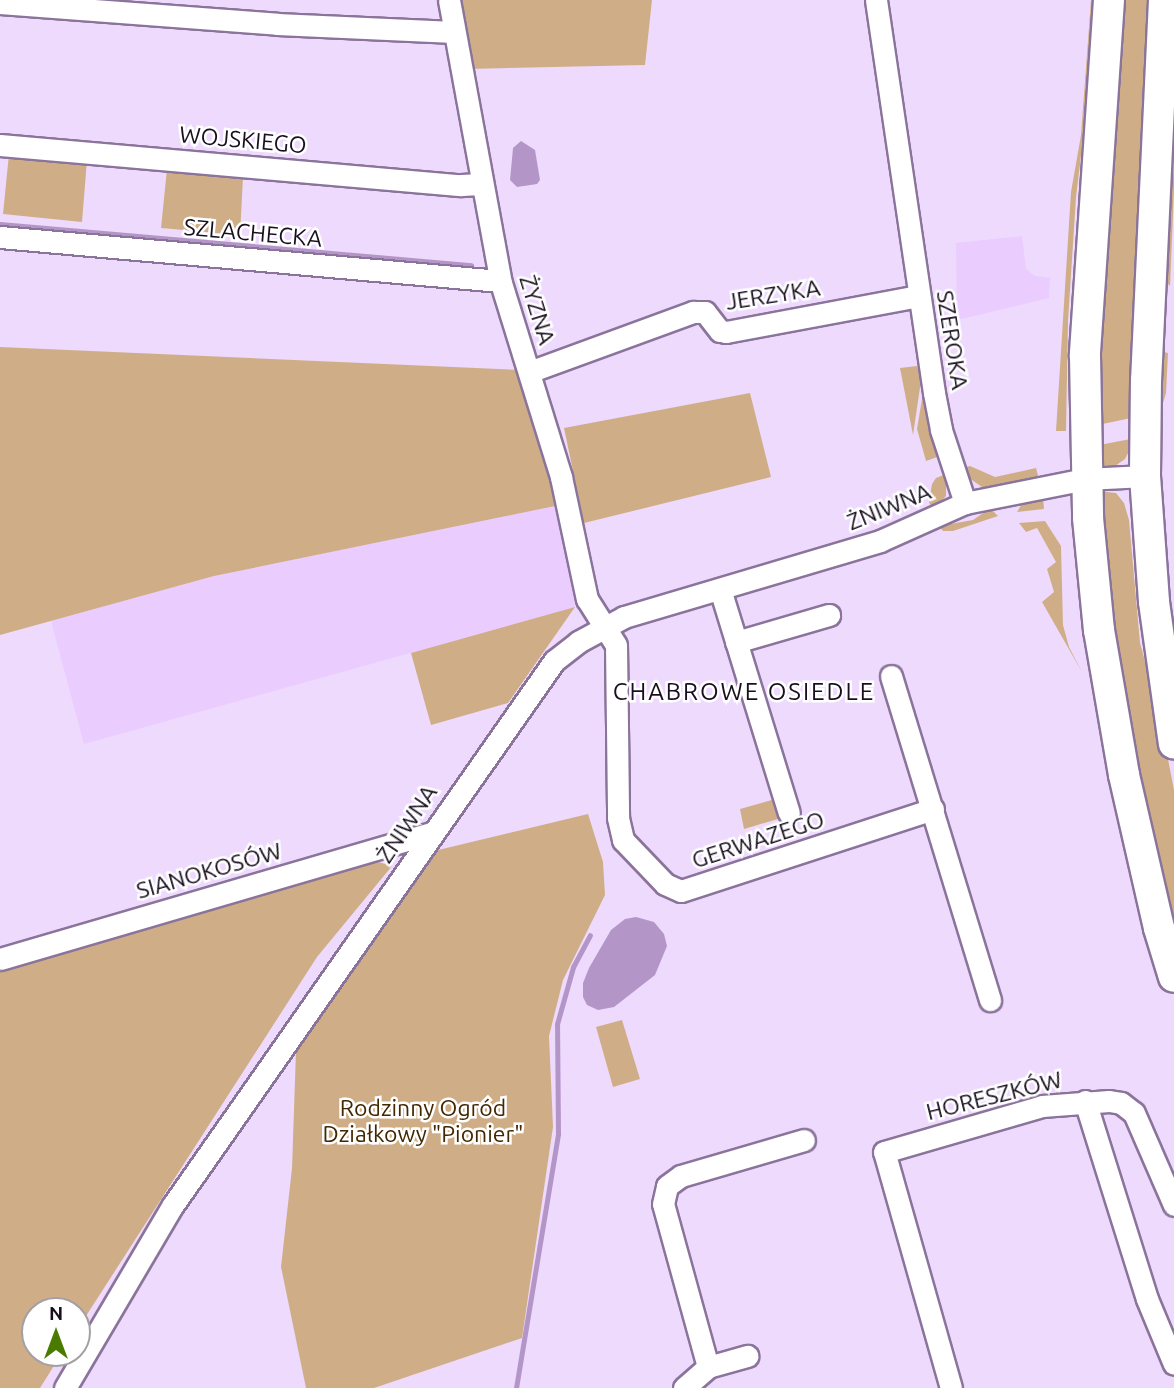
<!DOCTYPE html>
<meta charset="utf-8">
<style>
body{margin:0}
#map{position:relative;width:1174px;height:1388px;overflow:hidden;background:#eedafd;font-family:Ubuntu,sans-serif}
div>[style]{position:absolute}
.built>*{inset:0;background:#eaccfe}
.green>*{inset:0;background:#cfae87}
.water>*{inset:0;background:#b495c8}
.stream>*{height:5px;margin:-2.5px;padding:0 2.5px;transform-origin:2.5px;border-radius:2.5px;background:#b495c8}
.roads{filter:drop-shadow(2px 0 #8b749b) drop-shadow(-2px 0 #8b749b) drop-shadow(0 2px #8b749b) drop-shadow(0 -2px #8b749b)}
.minor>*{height:21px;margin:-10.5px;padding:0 10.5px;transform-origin:10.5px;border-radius:10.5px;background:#fff}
.secondary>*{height:30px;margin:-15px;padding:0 15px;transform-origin:15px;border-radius:15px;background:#fff}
span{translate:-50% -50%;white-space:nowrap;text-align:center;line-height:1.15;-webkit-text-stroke:5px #fff;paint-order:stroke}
.street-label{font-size:23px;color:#180f1e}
.park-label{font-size:23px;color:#422700}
.neighbourhood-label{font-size:24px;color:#180f1e;letter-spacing:2px}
.north{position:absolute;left:21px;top:1297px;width:70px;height:70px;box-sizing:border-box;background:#fff;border:2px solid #a39fa5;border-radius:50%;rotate:0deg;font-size:19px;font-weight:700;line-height:28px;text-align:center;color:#180f1e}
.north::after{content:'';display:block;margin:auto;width:24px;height:32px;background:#4a7a00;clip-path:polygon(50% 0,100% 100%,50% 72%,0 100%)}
</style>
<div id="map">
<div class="built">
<div style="clip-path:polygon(1022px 236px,1026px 269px,1035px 276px,1050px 278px,1049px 298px,957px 320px,956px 243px)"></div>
<div style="clip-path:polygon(560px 505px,575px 607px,84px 744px,51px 621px,214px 576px)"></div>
</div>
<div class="green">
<div style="clip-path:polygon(454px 0,652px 0,645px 65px,467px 69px)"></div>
<div style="clip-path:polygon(1091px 0,1100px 0,1076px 197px,1068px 321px,1066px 431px,1056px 431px,1071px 192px,1081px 135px)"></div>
<div style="clip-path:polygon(1119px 0,1154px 0,1136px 417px,1093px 426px)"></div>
<div style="clip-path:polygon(9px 154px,87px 160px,82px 222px,3px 214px)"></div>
<div style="clip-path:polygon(1174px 166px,1174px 190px,1170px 286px,1163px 279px,1168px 171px)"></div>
<div style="clip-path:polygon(167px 169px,243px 177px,240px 235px,161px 228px)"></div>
<div style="clip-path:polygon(0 347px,522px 370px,560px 505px,214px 576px,0 635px)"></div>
<div style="clip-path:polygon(1164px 352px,1168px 353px,1166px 393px,1160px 413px,1156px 396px)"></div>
<div style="clip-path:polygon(917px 366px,922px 374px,913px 435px,900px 368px)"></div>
<div style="clip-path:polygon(750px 393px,771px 477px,584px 523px,564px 428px)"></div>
<div style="clip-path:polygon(923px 393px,940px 456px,926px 461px,917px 429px)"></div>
<div style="clip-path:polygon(1136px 438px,1125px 459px,1115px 466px,1099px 468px,1094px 446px)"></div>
<div style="clip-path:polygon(970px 466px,995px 477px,1036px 468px,1039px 479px,985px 489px,966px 476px,962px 468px)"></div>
<div style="clip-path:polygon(946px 474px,946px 496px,933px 510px,929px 502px,932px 484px,936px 478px)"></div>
<div style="clip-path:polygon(1098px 491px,1116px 493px,1124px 503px,1129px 520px,1140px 643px,1158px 708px,1174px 790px,1174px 945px,1123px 719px)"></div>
<div style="clip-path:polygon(1043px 497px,1044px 509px,1017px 512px,1023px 502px)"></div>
<div style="clip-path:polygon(986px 511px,993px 511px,998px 516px,953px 531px,943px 531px,939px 526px,973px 520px)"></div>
<div style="clip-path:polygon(1045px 521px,1061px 546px,1063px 625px,1069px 647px,1082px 672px,1042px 602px,1054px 592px,1047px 569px,1056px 562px,1037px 528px,1026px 532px,1019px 523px)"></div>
<div style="clip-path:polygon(575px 607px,508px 703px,431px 725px,411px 653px)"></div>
<div style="clip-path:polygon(772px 800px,778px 819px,744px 829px,740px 809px)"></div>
<div style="clip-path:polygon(588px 814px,603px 862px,605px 895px,563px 980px,549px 1036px,553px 1127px,522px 1338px,374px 1388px,306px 1388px,281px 1267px,292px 1168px,296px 1051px,434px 851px)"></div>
<div style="clip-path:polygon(368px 859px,392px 866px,317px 957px,77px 1330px,77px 1311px,35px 1311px,35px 1353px,62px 1353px,40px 1388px,0 1388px,0 968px)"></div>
<div style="clip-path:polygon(622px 1020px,640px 1079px,613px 1087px,596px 1027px)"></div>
</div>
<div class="water">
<div style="clip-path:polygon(521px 141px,535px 150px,540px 180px,537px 184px,517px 187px,510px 180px,513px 148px)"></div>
<div style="clip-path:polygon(636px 917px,654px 922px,664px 934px,667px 946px,655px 975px,614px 1007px,598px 1010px,587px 1005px,583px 997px,583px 983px,589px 968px,611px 930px,625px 919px)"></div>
</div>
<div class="stream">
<div style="left:0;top:224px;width:473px;rotate:5deg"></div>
<div style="left:516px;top:1388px;width:258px;rotate:-80.6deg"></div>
<div style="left:558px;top:1133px;width:109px;rotate:-90.5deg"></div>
<div style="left:557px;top:1024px;width:59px;rotate:-74.3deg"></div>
<div style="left:573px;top:967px;width:36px;rotate:-62deg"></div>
</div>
<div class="roads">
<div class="minor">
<div style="left:449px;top:0;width:288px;rotate:79.6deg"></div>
<div style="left:501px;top:283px;width:203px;rotate:72.8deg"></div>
<div style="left:561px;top:477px;width:125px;rotate:78deg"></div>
<div style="left:587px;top:599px;width:54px;rotate:57.8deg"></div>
<div style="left:616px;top:645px;width:173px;rotate:89.3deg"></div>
<div style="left:618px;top:818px;width:23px;rotate:77deg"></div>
<div style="left:623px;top:840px;width:61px;rotate:46.3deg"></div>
<div style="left:665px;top:884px;width:17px;rotate:24deg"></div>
<div style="left:681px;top:891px;width:265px;rotate:-18deg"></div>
<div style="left:876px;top:0;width:397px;rotate:81.6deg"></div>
<div style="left:934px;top:393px;width:38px;rotate:79deg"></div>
<div style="left:941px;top:430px;width:77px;rotate:71.8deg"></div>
<div style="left:0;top:3px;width:278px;rotate:4.3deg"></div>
<div style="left:277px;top:24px;width:177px;rotate:2.6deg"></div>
<div style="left:0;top:145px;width:463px;rotate:5deg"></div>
<div style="left:461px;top:185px;width:20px;rotate:-3deg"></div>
<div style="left:0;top:237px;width:502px;rotate:5.03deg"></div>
<div style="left:529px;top:372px;width:175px;rotate:-20.1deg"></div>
<div style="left:693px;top:312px;width:12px"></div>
<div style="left:705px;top:312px;width:24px;rotate:52deg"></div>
<div style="left:720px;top:331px;width:6px;rotate:9deg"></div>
<div style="left:726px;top:332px;width:195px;rotate:-10.6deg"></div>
<div style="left:720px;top:589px;width:234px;rotate:72.9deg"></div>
<div style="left:736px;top:642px;width:97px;rotate:-16.2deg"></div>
<div style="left:891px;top:676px;width:339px;rotate:73deg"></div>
<div style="left:0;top:959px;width:450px;rotate:-16.3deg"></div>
<div style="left:1085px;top:1101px;width:207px;rotate:72.6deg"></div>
<div style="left:1147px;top:1299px;width:70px;rotate:67.4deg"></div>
<div style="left:708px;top:1367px;width:41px;rotate:-15.8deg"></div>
<div style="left:65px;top:1388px;width:212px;rotate:-59.5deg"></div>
<div style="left:173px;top:1205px;width:664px;rotate:-54.99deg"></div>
<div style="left:554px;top:661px;width:31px;rotate:-38deg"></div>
<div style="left:578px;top:642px;width:52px;rotate:-28.5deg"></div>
<div style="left:624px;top:617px;width:267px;rotate:-16.5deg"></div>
<div style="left:880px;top:541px;width:93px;rotate:-24.1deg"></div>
<div style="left:965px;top:503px;width:122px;rotate:-11.3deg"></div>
<div style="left:1085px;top:479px;width:60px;rotate:-2.9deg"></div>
<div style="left:684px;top:1388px;width:32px;rotate:-41deg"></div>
<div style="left:708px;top:1367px;width:169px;rotate:-105.4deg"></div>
<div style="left:663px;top:1204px;width:18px;rotate:-77deg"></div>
<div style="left:667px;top:1186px;width:17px;rotate:-36deg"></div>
<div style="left:681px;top:1176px;width:128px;rotate:-16.3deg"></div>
<div style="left:951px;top:1388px;width:245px;rotate:-105.8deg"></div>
<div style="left:884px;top:1152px;width:165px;rotate:-16.2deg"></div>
<div style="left:1042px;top:1106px;width:67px;rotate:-4.3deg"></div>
<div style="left:1109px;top:1101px;width:12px;rotate:9deg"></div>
<div style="left:1121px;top:1103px;width:16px;rotate:38deg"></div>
<div style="left:1134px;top:1113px;width:100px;rotate:66.5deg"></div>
</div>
<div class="secondary">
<div style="left:1109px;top:0;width:357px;rotate:93.9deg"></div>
<div style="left:1085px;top:356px;width:162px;rotate:88.9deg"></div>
<div style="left:1088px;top:518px;width:113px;rotate:84.4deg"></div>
<div style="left:1099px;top:630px;width:147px;rotate:80.2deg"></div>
<div style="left:1124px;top:775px;width:157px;rotate:77.1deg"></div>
<div style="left:1159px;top:928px;width:51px;rotate:73deg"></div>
<div style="left:1164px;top:0;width:380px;rotate:92.7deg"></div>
<div style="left:1146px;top:380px;width:96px;rotate:90.6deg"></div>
<div style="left:1145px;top:476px;width:126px;rotate:85.9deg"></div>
<div style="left:1154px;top:602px;width:143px;rotate:82deg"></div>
</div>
</div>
<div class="street-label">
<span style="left:243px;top:140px;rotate:5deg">WOJSKIEGO</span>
<span style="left:253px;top:233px;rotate:5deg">SZLACHECKA</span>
<span style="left:773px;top:295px;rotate:-9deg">JERZYKA</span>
<span style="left:537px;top:310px;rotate:73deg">ŻYZNA</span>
<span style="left:952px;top:340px;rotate:81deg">SZEROKA</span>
<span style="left:889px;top:507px;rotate:-22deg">ŻNIWNA</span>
<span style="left:407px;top:824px;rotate:-56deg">ŻNIWNA</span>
<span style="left:758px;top:840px;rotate:-18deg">GERWAZEGO</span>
<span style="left:209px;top:871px;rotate:-16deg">SIANOKOSÓW</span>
<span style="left:994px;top:1096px;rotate:-14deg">HORESZKÓW</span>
</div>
<div class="park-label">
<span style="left:423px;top:1121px">Rodzinny Ogród<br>Działkowy "Pionier"</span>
</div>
<div class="neighbourhood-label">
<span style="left:744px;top:692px">CHABROWE OSIEDLE</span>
</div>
<div class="north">N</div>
</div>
